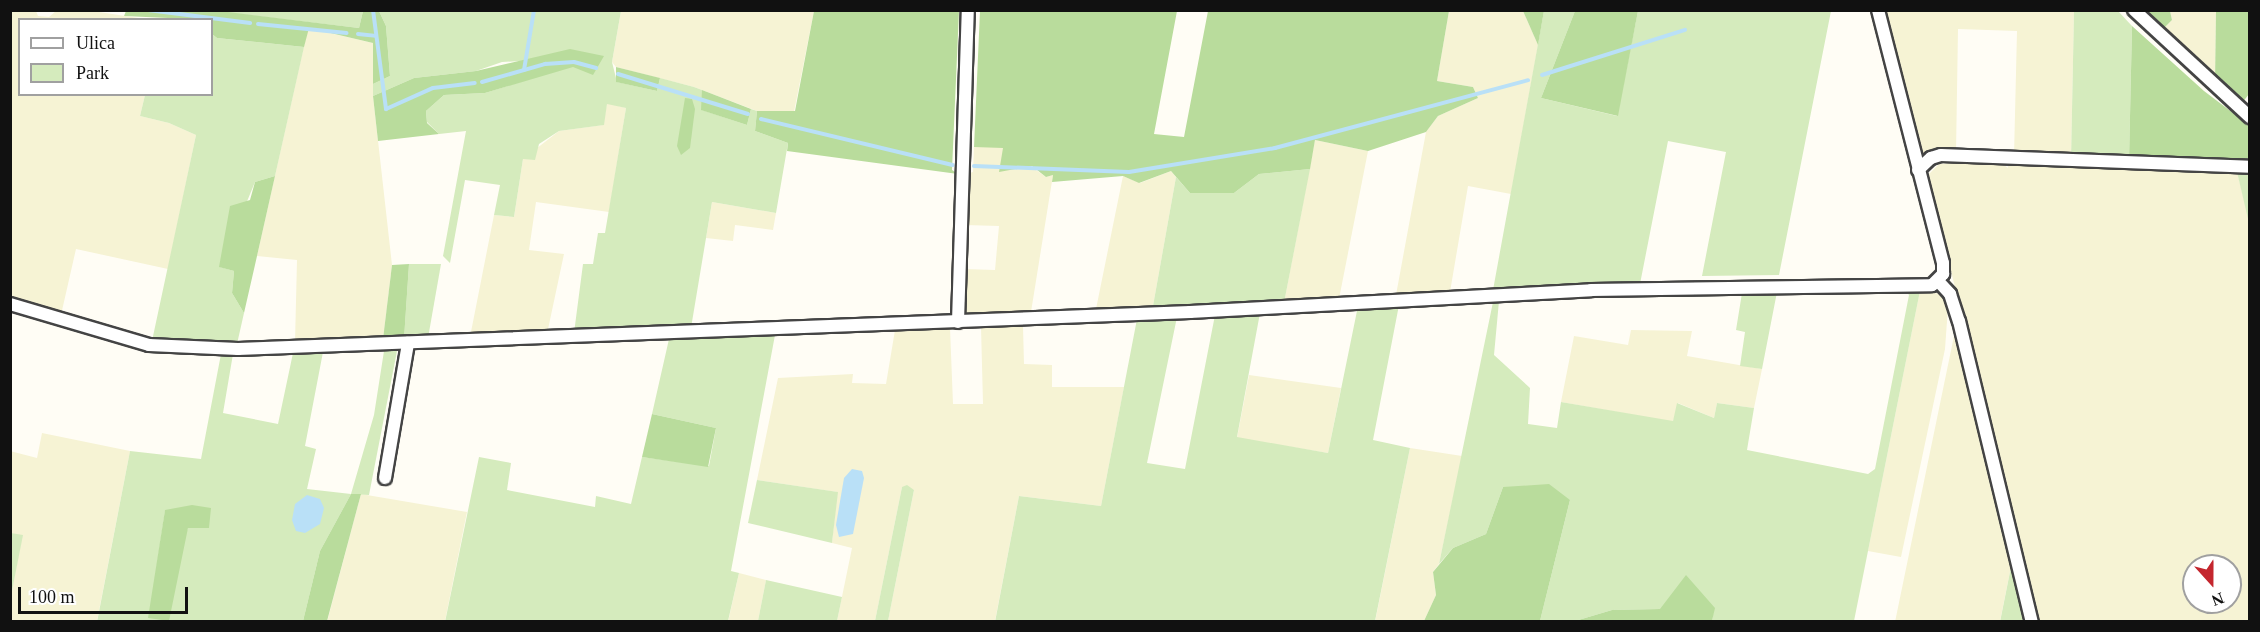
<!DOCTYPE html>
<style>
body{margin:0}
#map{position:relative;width:2260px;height:632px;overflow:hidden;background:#fffdf5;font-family:"Times New Roman",serif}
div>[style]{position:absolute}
.farmland>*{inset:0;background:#f6f3d4}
.green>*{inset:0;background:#d5ebbd}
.forest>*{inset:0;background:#b9dc9c}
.water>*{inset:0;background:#b9e0f7}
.stream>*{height:4px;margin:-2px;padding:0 2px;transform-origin:2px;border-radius:2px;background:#b9e0f7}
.roads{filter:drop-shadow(2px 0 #444) drop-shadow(-2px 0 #444) drop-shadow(0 2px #444) drop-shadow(0 -2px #444)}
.minor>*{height:12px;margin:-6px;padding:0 6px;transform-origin:6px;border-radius:6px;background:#fff}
span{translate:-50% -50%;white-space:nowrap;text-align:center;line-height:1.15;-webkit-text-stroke:6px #fff;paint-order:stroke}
.frame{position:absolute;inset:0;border:12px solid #111;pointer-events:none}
.legend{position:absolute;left:18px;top:18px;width:195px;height:78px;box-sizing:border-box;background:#fff;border:2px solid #a0a0a0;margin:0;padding:8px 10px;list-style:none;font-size:18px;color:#111}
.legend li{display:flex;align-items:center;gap:12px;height:30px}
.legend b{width:30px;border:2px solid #a0a0a0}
.north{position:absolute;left:2182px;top:554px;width:60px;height:60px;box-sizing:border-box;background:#fff;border:2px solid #a0a0a0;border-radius:50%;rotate:159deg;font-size:16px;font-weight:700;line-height:24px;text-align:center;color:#111}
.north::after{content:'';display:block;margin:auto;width:21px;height:27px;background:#c4262e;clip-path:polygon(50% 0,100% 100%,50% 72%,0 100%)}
.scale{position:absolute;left:18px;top:587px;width:170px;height:27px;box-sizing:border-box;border:3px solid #111;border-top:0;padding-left:8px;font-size:18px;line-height:21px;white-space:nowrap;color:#111;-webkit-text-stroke:4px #fff;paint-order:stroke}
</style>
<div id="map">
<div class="farmland">
<div style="clip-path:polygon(86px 10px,145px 19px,20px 20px,20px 94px,145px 95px,140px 116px,169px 123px,196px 135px,168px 269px,76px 249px,61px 315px,11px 297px,11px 11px,36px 11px,38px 16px,49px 17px,56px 11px)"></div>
<div style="clip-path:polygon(621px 11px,814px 11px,794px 112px,757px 111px,694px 87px,616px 67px,612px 62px)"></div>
<div style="clip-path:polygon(1449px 11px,1523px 11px,1538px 45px,1511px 194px,1468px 186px,1450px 292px,1396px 295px,1426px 132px,1438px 116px,1478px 98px,1473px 87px,1437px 81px)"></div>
<div style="clip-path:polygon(1881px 11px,2074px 11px,2071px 159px,2014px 156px,2017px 31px,1958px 29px,1956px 153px,1923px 160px)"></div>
<div style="clip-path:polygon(2170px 11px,2216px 11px,2215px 81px,2161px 31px,2172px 20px)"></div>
<div style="clip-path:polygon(308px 28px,373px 43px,373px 96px,392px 265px,383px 339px,295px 342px,297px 260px,257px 256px)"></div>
<div style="clip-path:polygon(607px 103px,626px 108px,609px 212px,536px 202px,529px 250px,564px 254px,547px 334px,470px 337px,494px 215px,514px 217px,523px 159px,559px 131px,603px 125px)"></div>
<div style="clip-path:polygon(1315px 140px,1368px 151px,1339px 299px,1284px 303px)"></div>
<div style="clip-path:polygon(974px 147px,1003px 147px,1046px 177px,1053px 175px,1031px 312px,963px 317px,964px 269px,995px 270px,999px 226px,965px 225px,966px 174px,973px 172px)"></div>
<div style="clip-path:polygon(evenodd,1997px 160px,2008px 168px,2007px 160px,2237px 172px,2250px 223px,2249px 621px,2035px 621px,1928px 175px,1939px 164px,1997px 160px,2194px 566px,2230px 566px,2230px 602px,2194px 602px,2194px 566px)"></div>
<div style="clip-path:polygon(1171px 171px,1176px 177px,1153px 306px,1096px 309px,1123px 176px,1140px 183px)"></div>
<div style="clip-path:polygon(712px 202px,776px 213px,773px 230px,735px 225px,733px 241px,706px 238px)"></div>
<div style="clip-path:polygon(1920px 291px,1942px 294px,1948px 307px,1945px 349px,1901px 557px,1868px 551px)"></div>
<div style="clip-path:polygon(1023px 326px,1024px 364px,1052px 365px,1052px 387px,1124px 387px,1101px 506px,1019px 496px,995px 621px,888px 621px,914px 490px,902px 487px,875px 621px,837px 621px,852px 548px,832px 543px,837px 492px,757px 480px,778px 378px,853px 374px,852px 383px,886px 384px,895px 330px,950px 328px,953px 404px,983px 404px,981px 327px)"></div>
<div style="clip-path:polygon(1631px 330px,1692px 331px,1687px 356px,1762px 369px,1754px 408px,1717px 403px,1714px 418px,1678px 403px,1673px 422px,1561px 402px,1574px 336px,1628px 345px)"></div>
<div style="clip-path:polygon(1955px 331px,1985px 443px,1998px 517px,2014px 552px,2000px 621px,1895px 622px)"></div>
<div style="clip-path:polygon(1249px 375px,1341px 388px,1328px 453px,1237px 438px)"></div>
<div style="clip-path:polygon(42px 433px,130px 451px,97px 621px,11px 621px,11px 596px,22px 536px,11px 533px,10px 451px,37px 458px)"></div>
<div style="clip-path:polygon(1410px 448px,1462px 456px,1439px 564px,1433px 572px,1436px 595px,1424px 621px,1375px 622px)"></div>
<div style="clip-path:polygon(361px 494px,467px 512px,445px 621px,327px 622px)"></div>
<div style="clip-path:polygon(739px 573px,766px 580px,758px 621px,728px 622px)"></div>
</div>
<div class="green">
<div style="clip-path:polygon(212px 11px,363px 11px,359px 28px)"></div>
<div style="clip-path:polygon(379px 11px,621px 11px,612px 62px,617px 82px,657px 91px,660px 78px,694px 87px,702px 90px,702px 110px,747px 125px,751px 109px,757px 111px,755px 131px,788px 143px,776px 213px,712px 202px,691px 328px,574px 333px,583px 264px,593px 264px,598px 233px,605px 233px,626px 108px,607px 104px,604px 125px,559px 131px,539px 144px,535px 160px,523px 159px,514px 217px,494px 215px,500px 185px,465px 180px,450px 263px,443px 256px,466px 131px,439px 134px,427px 122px,426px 111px,444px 95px,485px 93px,603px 56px,502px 62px,476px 71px,414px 78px,373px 96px,373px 84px,390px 76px,386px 26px)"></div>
<div style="clip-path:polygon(1544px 11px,1575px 11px,1541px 98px,1617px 116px,1638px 11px,1831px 11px,1779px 275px,1702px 276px,1726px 152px,1668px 141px,1640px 284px,1493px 290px)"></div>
<div style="clip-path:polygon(2074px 11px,2118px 11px,2132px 26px,2129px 161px,2071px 159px)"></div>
<div style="clip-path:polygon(212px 34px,217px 38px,304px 47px,275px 176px,255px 182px,220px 267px,234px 271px,232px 293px,244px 313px,237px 344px,152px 341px,196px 135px,169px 123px,140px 116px,145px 95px,212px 94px)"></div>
<div style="clip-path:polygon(1310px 169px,1284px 303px,1153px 306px,1176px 177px,1190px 193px,1234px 193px,1259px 174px)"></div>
<div style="clip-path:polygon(2237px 172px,2249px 173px,2249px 223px)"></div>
<div style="clip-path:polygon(409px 264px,441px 264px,428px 338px,404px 339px)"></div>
<div style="clip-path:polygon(1906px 291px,1920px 291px,1854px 621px,1712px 621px,1714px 608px,1612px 610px,1575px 621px,1540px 621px,1570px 500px,1503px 487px,1486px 534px,1453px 548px,1439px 564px,1493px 302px,1499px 301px,1494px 355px,1530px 388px,1528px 424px,1557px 428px,1561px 402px,1673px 421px,1677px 403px,1714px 418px,1717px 403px,1754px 408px,1747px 450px,1868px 474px,1875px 469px,1909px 295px)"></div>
<div style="clip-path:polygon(1777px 292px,1762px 369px,1740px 366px,1745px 332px,1736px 330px,1742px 293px)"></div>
<div style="clip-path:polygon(1399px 305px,1373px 440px,1410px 448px,1375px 621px,995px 622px,1019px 496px,1101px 506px,1137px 319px,1177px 317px,1147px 463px,1185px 469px,1215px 315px,1260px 313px,1237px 437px,1328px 453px,1358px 306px)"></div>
<div style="clip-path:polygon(775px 335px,731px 571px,739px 573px,728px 621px,445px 622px,479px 457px,511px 463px,507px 490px,595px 507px,596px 496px,631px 504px,642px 457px,709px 466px,716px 428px,652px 414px,669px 339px)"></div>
<div style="clip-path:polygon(evenodd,384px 351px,397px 351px,369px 495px,351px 494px,320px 551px,303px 621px,97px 622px,130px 451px,201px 459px,221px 354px,233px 354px,223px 413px,278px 424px,293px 353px,323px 352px,305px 446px,316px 449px,307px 489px,351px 494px,374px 415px,384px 351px,165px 511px,209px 528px,188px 528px,149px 618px,165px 511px)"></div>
<div style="clip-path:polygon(757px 480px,838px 492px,832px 543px,748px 523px)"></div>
<div style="clip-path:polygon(907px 485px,914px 490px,888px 621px,875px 621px,902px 487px)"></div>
<div style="clip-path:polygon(11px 533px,23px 535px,11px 596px,10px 534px)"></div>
<div style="clip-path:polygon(2014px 552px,2028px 621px,2000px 622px)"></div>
<div style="clip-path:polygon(766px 580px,842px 597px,837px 621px,758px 621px)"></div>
</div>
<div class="forest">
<div style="clip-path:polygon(212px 10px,359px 28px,363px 11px,379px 11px,386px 26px,390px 76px,373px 84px,373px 43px,309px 28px,304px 47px,217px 38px,212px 34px,212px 20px,124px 16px,126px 11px)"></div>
<div style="clip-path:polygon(814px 11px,959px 11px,952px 170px,958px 174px,787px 151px,788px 143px,755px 131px,757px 111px,795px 111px)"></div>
<div style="clip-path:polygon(980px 11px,1177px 11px,1154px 134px,1184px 137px,1208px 11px,1449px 11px,1437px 81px,1473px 87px,1478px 98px,1438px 116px,1426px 132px,1368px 151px,1315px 140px,1310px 169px,1259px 174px,1234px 193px,1190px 193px,1171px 171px,1139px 183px,1123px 176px,1052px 182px,1053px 175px,1046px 177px,1032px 166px,999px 172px,1003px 148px,974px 147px)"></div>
<div style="clip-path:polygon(1523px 11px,1544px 11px,1538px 45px)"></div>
<div style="clip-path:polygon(1575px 11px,1638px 11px,1618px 116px,1541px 98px)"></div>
<div style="clip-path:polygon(2144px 11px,2170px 11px,2172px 20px,2161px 31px)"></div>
<div style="clip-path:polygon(2216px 11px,2249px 11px,2249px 94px,2242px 103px,2215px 81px)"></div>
<div style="clip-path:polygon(2132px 26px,2204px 91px,2249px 125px,2250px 166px,2129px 161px)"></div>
<div style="clip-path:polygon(570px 49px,604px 56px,593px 75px,573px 67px,485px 93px,444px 95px,426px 111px,427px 123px,439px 134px,378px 141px,373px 96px,414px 78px,476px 71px)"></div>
<div style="clip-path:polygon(616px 67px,660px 78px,657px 91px,616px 82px)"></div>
<div style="clip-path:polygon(702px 90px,751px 109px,747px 125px,701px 110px)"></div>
<div style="clip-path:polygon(685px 98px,692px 99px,695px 109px,690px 148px,681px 155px,677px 146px)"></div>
<div style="clip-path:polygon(275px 176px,257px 256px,244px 313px,232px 293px,234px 271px,219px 267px,230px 206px,250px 200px,255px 182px)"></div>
<div style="clip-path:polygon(409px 264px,404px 339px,383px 339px,392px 265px)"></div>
<div style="clip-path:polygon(652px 414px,716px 428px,708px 467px,642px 457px)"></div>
<div style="clip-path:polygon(1549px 484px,1570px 500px,1540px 621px,1424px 621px,1436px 595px,1433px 572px,1453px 548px,1486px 534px,1503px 487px)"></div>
<div style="clip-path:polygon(351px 494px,361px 494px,327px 621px,303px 621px,320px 551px)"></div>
<div style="clip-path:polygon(192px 505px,211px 508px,209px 528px,188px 528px,169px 621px,148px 618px,165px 510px)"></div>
<div style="clip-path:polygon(1686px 575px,1715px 608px,1712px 621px,1575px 621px,1612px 610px,1660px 609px)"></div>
</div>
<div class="water">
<div style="clip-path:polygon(852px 469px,862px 471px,864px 478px,853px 534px,839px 537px,836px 525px,844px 478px)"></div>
<div style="clip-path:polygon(307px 495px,320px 499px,324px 508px,320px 524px,305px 533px,296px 531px,292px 520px,295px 504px)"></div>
</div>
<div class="stream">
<div style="left:148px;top:10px;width:103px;rotate:7.3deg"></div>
<div style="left:373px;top:10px;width:100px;rotate:82.5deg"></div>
<div style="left:386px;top:109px;width:51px;rotate:-24.1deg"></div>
<div style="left:433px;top:88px;width:42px;rotate:-6.8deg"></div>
<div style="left:258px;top:24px;width:89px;rotate:5.8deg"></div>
<div style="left:358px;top:34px;width:18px;rotate:6deg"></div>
<div style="left:524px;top:70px;width:61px;rotate:-80.5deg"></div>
<div style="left:618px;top:74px;width:136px;rotate:17.1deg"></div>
<div style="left:1542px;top:75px;width:150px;rotate:-17.5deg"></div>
<div style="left:482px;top:82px;width:66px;rotate:-15.9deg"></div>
<div style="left:545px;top:64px;width:29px;rotate:-4deg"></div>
<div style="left:574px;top:62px;width:23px;rotate:15deg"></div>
<div style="left:761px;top:119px;width:197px;rotate:13.5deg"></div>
<div style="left:974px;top:166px;width:155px;rotate:2.2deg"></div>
<div style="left:1129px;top:172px;width:148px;rotate:-9.3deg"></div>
<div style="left:1275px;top:148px;width:262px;rotate:-15deg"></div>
</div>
<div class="roads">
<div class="minor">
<div style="left:2134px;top:10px;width:158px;rotate:42.7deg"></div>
<div style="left:1918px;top:170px;width:18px;rotate:-43deg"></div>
<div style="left:1931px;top:158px;width:10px;rotate:-17deg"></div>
<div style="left:1941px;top:155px;width:309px;rotate:2.2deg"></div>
<div style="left:1938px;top:281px;width:18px;rotate:47deg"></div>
<div style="left:1950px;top:294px;width:28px;rotate:72deg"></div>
<div style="left:1959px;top:321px;width:310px;rotate:76.4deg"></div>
<div style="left:10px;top:304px;width:145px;rotate:16.4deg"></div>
<div style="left:149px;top:345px;width:89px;rotate:2.6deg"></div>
<div style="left:238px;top:349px;width:953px;rotate:-2.23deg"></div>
<div style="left:1190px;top:312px;width:402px;rotate:-3.1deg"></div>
<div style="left:1591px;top:290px;width:341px;rotate:-0.8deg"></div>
<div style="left:1932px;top:285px;width:16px;rotate:-45deg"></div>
<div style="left:1943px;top:274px;width:11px;rotate:-90deg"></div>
<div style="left:1943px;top:263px;width:261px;rotate:-104.4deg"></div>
<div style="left:958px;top:322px;width:312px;rotate:-88.2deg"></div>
<div style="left:385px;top:478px;width:137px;rotate:-80.3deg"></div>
</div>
</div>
<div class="frame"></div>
<ul class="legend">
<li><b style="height:8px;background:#fff"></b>Ulica</li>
<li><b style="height:16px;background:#d5ebbd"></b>Park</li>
</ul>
<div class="north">N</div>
<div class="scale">100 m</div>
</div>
